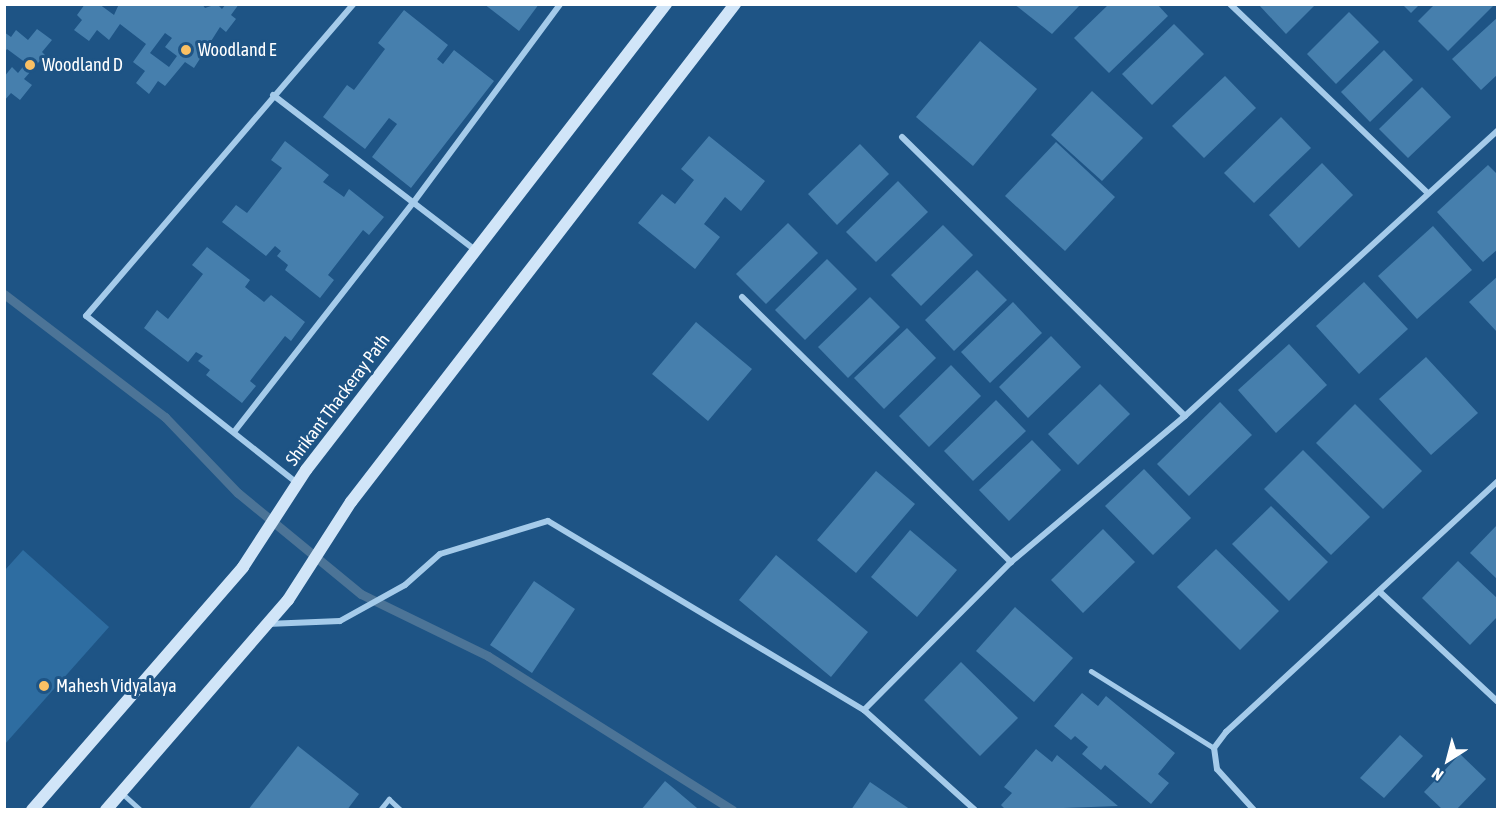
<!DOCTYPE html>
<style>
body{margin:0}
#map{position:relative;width:1502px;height:814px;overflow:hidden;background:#1e5485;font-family:"Asap Condensed",sans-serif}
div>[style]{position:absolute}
.green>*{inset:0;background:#2e6da1}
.stream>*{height:9px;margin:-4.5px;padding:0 4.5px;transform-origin:4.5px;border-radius:4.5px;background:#4c7497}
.building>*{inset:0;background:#467fad}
.lane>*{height:4.5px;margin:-2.25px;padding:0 2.25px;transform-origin:2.25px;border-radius:2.25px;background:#a5cbea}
.street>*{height:6px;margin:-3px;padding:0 3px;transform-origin:3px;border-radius:3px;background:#a5cbea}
.secondary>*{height:12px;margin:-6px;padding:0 6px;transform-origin:6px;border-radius:6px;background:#d1e5f8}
.dots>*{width:16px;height:16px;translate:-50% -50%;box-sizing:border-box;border:3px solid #1e5485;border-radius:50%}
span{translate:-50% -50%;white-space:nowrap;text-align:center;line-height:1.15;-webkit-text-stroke:6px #1e5485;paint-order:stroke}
.poi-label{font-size:18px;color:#fff}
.left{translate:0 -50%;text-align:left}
.street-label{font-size:18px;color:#fff}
.frame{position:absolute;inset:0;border:6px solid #fff;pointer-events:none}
.north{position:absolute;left:1418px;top:730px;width:60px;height:60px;-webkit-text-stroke:4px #1e5485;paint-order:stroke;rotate:216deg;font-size:16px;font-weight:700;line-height:24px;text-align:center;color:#fff}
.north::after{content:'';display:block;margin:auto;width:21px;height:27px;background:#fff;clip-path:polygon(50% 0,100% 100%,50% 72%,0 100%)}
</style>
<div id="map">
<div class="green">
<div style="clip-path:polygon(23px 550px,109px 627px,5px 744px,5px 570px)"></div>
</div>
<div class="stream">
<div style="left:4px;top:294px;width:203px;rotate:37.4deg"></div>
<div style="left:165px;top:417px;width:105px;rotate:46.2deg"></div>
<div style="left:238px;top:493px;width:159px;rotate:39.4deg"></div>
<div style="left:361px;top:594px;width:141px;rotate:26deg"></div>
<div style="left:488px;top:656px;width:289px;rotate:32.2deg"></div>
</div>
<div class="building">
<div style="clip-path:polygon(evenodd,85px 4px,99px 4px,114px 15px,119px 4px,202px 4px,205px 8px,217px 4px,222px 9px,226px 4px,239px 4px,231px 15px,236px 19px,226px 32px,220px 27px,194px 68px,185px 62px,165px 86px,158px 81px,149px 94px,136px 83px,145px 71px,133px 62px,146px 44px,120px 24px,109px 40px,97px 30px,89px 41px,74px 30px,82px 20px,77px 15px,85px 4px,165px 33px,172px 38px,165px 47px,177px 56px,169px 67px,150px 53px,165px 33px)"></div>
<div style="clip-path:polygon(484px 4px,539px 4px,519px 31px)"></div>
<div style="clip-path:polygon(1014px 4px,1081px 4px,1052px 34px)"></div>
<div style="clip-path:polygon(1109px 4px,1157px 4px,1168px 16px,1109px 73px,1074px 38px)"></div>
<div style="clip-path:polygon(1258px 4px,1316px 4px,1286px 34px)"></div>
<div style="clip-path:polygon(1402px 4px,1420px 4px,1411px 13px)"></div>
<div style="clip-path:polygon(1435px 4px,1495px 4px,1448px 51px,1418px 21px)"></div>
<div style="clip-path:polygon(404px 10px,448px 45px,437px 59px,443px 64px,454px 50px,494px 81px,411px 188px,372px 157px,397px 124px,389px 118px,365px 149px,323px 117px,347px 85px,354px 90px,385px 49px,378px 43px)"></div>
<div style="clip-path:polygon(1349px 12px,1379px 42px,1336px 84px,1307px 54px)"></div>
<div style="clip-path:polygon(1498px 17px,1498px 74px,1481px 90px,1452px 59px)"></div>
<div style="clip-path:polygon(1174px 24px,1204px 54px,1152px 105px,1122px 74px)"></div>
<div style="clip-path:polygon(37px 29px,52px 40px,42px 52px,45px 55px,24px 79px,32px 85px,20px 100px,11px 93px,4px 101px,4px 77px,12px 67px,18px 73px,26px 63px,7px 49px,4px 53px,4px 32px,11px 37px,16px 30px,28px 40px)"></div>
<div style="clip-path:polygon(980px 41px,1037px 89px,973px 166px,916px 117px)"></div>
<div style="clip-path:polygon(1384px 50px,1413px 80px,1370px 122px,1341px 92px)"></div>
<div style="clip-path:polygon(1225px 76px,1256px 108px,1204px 158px,1172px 126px)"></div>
<div style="clip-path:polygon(1422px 87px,1451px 117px,1408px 158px,1379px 129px)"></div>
<div style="clip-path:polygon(1092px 91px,1143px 138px,1102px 181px,1051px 135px)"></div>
<div style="clip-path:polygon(1281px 117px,1311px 148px,1254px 203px,1224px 173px)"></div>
<div style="clip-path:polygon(709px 136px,765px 181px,741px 211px,725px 197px,704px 224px,720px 237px,695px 269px,638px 223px,662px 194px,675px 204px,694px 180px,681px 169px)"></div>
<div style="clip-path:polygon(285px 141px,329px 175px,323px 182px,344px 197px,349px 189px,384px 217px,369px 235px,363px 230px,328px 275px,334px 280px,320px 298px,285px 270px,288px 265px,277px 256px,281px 251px,275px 246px,266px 256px,222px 222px,236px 205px,247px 213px,282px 168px,271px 160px)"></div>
<div style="clip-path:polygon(1056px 142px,1115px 197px,1065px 251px,1005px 196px)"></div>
<div style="clip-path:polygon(860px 144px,889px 174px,837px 225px,808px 194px)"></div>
<div style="clip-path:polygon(1322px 163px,1353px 195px,1299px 248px,1269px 215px)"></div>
<div style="clip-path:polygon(1488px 165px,1498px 175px,1498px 249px,1483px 262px,1437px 212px)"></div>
<div style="clip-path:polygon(898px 181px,928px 212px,876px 262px,846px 232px)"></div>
<div style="clip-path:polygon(788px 223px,818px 253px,766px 304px,736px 274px)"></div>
<div style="clip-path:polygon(943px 225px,973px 255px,921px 306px,891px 275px)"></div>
<div style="clip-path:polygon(1433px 226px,1472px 270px,1417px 319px,1378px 276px)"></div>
<div style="clip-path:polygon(207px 247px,250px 280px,245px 287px,264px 302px,271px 295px,305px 322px,291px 341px,285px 336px,250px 381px,256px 386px,242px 403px,206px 375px,210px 370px,198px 361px,203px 356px,196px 352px,188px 362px,144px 328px,157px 310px,168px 319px,203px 274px,192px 265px)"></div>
<div style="clip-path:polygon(827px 259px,857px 289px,805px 340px,775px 310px)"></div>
<div style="clip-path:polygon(977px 270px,1007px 300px,954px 351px,925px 320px)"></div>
<div style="clip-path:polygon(1498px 276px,1498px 333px,1469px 302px)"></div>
<div style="clip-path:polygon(1364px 282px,1408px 329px,1359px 374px,1316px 326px)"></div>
<div style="clip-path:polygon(870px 297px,900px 327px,848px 378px,818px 347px)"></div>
<div style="clip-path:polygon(1013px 302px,1042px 333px,990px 383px,961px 352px)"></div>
<div style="clip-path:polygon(696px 322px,752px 369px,708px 421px,652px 374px)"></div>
<div style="clip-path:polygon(907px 328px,936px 358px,884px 409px,854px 378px)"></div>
<div style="clip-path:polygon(1051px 336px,1081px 367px,1028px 418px,999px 387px)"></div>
<div style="clip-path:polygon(1289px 344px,1327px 385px,1276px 433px,1238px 390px)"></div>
<div style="clip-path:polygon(1426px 357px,1478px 413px,1431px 455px,1379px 399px)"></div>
<div style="clip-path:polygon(951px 365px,981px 396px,929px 447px,899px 416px)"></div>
<div style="clip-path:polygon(1100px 384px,1130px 414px,1078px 465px,1048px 434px)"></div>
<div style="clip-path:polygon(996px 400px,1026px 431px,973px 481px,944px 451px)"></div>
<div style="clip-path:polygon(1220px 402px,1252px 435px,1189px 496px,1157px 464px)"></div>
<div style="clip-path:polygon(1355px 404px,1422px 471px,1383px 509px,1316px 443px)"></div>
<div style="clip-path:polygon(1032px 440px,1061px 470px,1009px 521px,979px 490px)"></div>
<div style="clip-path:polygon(1303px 450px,1370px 517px,1331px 555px,1264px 489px)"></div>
<div style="clip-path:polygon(1144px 469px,1191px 518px,1153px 555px,1105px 506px)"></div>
<div style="clip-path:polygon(876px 471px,915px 504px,856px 573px,817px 540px)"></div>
<div style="clip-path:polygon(1271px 506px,1328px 562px,1289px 601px,1232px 544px)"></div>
<div style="clip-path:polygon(1498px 524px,1498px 580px,1470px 553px)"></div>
<div style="clip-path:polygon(1103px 529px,1135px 562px,1083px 613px,1051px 580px)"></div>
<div style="clip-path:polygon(910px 530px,957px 570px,917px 617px,871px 577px)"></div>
<div style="clip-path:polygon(1216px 549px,1279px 611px,1240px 650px,1177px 587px)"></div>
<div style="clip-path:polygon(776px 555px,868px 632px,831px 677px,739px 600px)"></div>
<div style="clip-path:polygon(1458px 561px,1498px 599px,1498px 616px,1470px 645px,1422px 598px)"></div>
<div style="clip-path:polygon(534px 581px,575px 609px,532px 673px,490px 645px)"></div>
<div style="clip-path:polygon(1015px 607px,1073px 658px,1034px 702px,976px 651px)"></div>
<div style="clip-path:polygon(961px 662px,1018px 718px,980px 756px,924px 700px)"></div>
<div style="clip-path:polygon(1082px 693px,1098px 706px,1106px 696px,1175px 753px,1158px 774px,1169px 783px,1151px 804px,1105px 765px,1101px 770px,1082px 754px,1088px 747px,1075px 736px,1071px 740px,1054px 726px)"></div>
<div style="clip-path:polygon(1400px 735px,1423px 756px,1384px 798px,1360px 778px)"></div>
<div style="clip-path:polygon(298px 746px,359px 794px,347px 810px,248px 810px)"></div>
<div style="clip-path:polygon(1036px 749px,1052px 762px,1057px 755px,1118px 806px,1006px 810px,1001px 805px,1012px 793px,1004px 787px)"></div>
<div style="clip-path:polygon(1460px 754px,1486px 779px,1456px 810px,1443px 810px,1424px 792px)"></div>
<div style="clip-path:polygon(665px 781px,697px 808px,641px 810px)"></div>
<div style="clip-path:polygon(870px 782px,911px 810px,851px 810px)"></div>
</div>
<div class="lane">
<div style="left:1091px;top:671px;width:145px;rotate:32deg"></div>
<div style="left:123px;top:794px;width:24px;rotate:42deg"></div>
<div style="left:380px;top:810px;width:14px;rotate:-51deg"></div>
<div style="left:389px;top:799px;width:16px;rotate:43deg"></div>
</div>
<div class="street">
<div style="left:1230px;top:4px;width:274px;rotate:43.7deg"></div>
<div style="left:273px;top:95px;width:255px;rotate:37.5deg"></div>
<div style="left:902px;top:137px;width:397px;rotate:44.6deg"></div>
<div style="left:742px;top:297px;width:378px;rotate:44.6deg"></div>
<div style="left:234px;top:432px;width:291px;rotate:-52deg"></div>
<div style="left:413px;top:203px;width:247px;rotate:-53.5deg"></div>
<div style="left:297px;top:483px;width:269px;rotate:-141.6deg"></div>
<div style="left:86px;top:316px;width:411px;rotate:-49.4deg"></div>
<div style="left:1380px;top:592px;width:161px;rotate:43deg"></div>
<div style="left:267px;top:624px;width:73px;rotate:-2.4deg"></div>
<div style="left:340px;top:621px;width:74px;rotate:-29deg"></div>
<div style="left:405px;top:585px;width:47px;rotate:-41.5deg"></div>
<div style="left:440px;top:554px;width:113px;rotate:-17deg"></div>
<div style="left:548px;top:521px;width:368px;rotate:30.9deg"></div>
<div style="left:864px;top:710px;width:149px;rotate:42deg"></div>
<div style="left:864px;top:710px;width:209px;rotate:-45.2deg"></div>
<div style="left:1011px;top:562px;width:227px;rotate:-40deg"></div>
<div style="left:1185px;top:416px;width:424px;rotate:-42.4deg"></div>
<div style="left:1254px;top:810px;width:55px;rotate:-132.1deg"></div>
<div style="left:1217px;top:769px;width:21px;rotate:-98deg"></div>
<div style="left:1214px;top:748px;width:20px;rotate:-53deg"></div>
<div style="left:1226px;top:732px;width:370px;rotate:-42.7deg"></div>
</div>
<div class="secondary">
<div style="left:32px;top:810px;width:322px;rotate:-49deg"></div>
<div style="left:243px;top:567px;width:116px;rotate:-57deg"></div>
<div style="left:306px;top:470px;width:589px;rotate:-52.31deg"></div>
<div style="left:106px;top:810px;width:278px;rotate:-49.1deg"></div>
<div style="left:288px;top:600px;width:117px;rotate:-57.3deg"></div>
<div style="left:351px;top:502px;width:629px;rotate:-52.36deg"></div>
</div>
<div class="dots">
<div style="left:186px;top:50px;background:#f9c064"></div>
<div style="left:30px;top:65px;background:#f9c064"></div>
<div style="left:44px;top:686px;background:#f9c064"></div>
</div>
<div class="poi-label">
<span class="left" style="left:198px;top:50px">Woodland E</span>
<span class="left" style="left:42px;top:65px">Woodland D</span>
<span class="left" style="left:56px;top:686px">Mahesh Vidyalaya</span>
</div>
<div class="street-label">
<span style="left:338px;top:400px;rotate:-53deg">Shrikant Thackeray Path</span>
</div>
<div class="frame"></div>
<div class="north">N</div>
</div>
